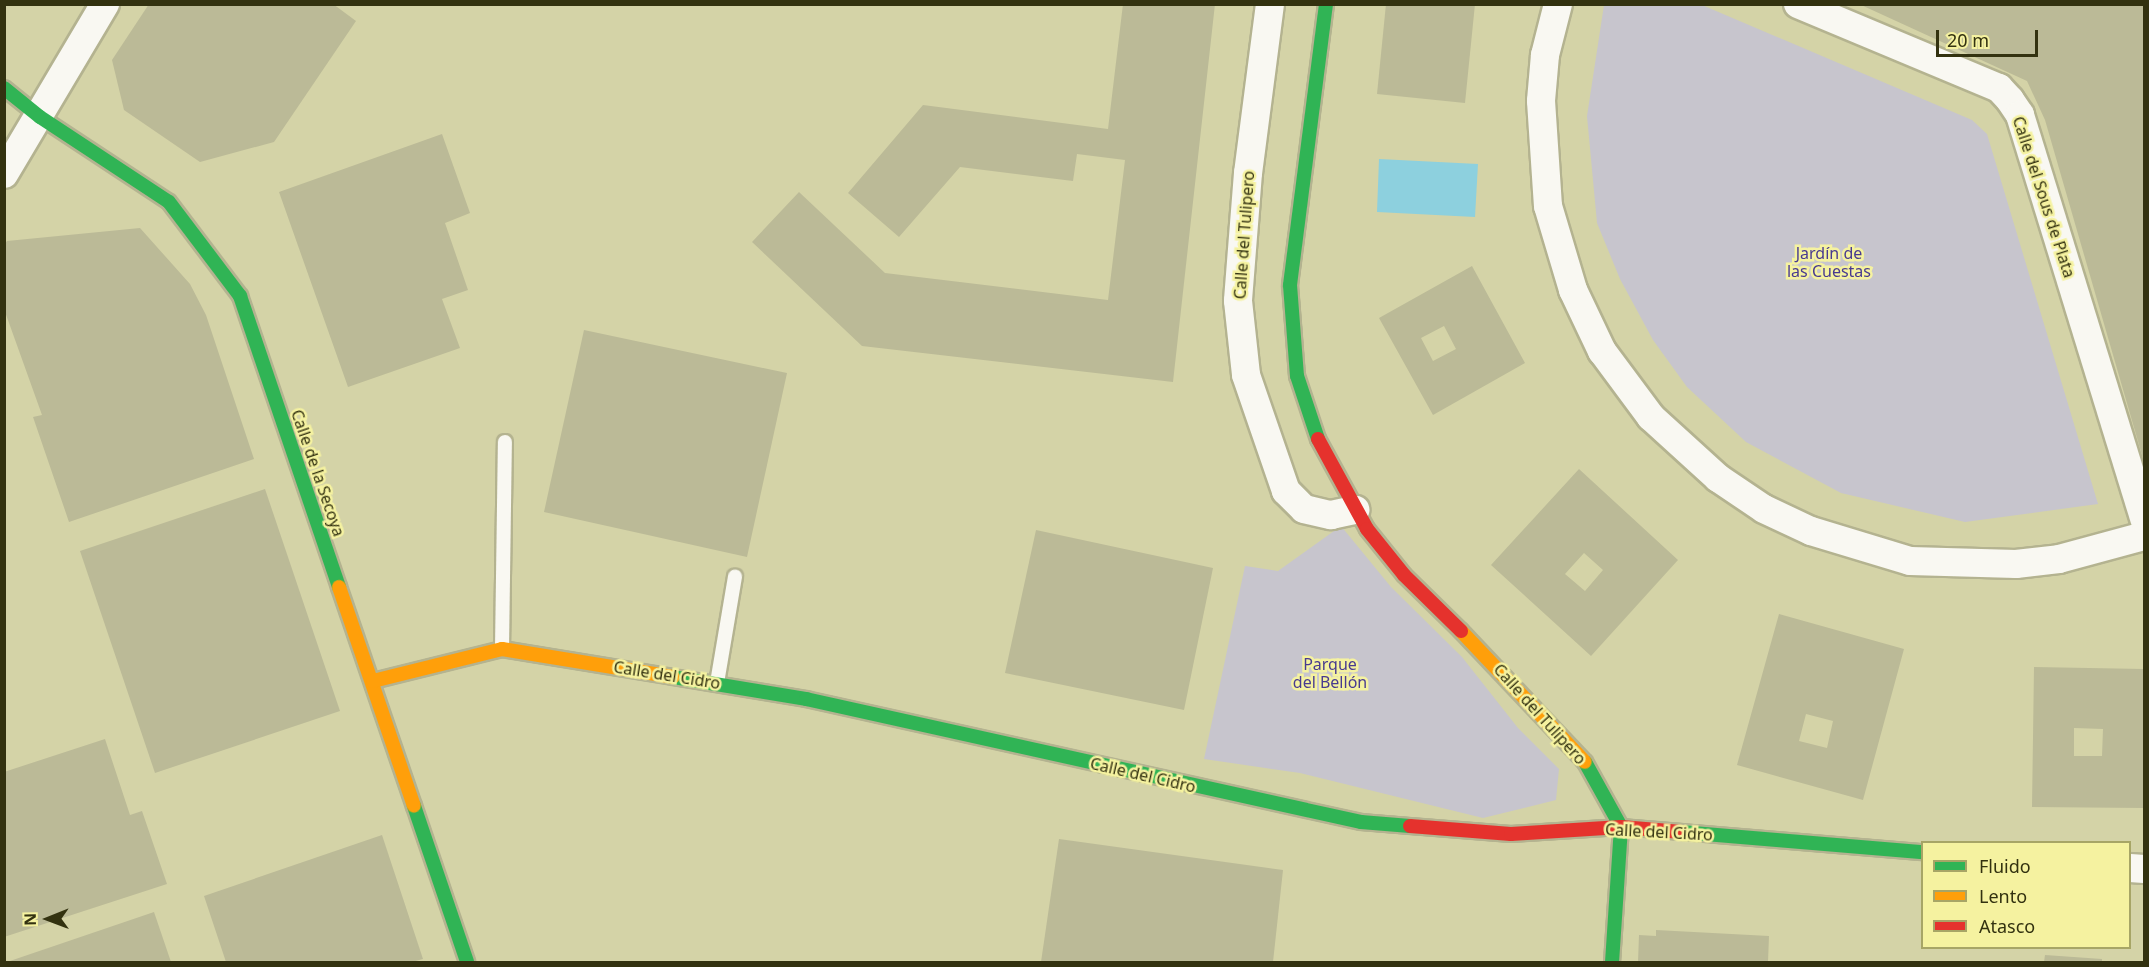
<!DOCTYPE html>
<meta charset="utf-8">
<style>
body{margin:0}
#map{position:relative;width:2149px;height:967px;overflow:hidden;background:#d4d3a7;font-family:"Noto Sans",sans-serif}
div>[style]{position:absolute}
.green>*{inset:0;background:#c7c5cd}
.water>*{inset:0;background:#8dd0de}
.building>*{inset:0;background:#bbba97}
.roads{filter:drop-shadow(2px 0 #b4b390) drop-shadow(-2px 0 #b4b390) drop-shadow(0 2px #b4b390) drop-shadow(0 -2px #b4b390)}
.lane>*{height:14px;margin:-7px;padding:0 7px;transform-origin:7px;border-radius:7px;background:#f9f8f2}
.street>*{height:28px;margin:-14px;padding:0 14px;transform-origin:14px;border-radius:14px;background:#f9f8f2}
.fast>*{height:14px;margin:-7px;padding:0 7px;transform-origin:7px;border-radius:7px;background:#30b455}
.slow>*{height:14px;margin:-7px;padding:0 7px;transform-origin:7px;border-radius:7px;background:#ff9f0a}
.jam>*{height:14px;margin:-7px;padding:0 7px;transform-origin:7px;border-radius:7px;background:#e5322d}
span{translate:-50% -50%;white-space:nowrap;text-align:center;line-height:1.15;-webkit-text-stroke:5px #f5f2a0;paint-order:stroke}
.street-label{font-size:16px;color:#333210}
.park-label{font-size:16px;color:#483a90}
.frame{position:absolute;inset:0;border:6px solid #333210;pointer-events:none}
.legend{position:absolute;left:1921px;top:841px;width:210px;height:108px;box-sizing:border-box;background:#f5f2a0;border:2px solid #a7a566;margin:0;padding:8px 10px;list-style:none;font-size:18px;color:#333210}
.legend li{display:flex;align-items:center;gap:12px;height:30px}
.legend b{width:30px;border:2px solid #a7a566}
.north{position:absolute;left:18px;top:889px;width:60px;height:60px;-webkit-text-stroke:4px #f5f2a0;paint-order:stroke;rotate:269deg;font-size:16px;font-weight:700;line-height:24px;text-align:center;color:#333210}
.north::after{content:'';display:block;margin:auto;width:21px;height:27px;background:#333210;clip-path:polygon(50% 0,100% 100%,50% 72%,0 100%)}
.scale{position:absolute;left:1936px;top:30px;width:102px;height:27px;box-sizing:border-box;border:3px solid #333210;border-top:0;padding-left:8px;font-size:18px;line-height:21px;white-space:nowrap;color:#333210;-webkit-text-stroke:4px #f5f2a0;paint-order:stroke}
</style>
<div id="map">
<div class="green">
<div style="clip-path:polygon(1604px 5px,1702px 5px,1972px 120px,1987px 134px,2098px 504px,1965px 522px,1841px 493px,1746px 442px,1687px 387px,1653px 340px,1620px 279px,1597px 223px,1587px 116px)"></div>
<div style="clip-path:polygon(1341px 526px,1391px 587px,1462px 657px,1518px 728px,1559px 769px,1556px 800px,1483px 818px,1300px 773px,1204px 759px,1245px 566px,1278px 571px)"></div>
</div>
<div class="water">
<div style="clip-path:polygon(1379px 159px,1478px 164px,1475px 217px,1377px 212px)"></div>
</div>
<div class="building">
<div style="clip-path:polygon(149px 4px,333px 4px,356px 21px,274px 142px,200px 162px,124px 110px,112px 60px)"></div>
<div style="clip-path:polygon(1123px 4px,1215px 4px,1173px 382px,862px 346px,752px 242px,799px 192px,885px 273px,1108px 300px,1125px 160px,1077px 154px,1073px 181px,960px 167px,899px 237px,848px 193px,923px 105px,1108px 129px)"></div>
<div style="clip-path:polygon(1386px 4px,1475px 4px,1465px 103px,1377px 94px)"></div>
<div style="clip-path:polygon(1859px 4px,2144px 4px,2144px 462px,2045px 120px,2027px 81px)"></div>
<div style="clip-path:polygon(442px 134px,470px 213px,445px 223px,468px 290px,442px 299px,460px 348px,348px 387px,279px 192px)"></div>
<div style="clip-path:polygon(140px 228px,190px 284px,206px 315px,254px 459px,69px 522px,33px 417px,42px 415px,4px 309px,4px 245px,7px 241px)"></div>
<div style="clip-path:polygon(evenodd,1472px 266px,1525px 363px,1433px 415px,1379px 318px,1472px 266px,1444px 326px,1456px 349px,1433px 361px,1421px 338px,1444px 326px)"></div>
<div style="clip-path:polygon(584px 330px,787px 373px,747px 557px,544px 512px)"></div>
<div style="clip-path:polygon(evenodd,1579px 469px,1678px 560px,1591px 656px,1491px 565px,1579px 469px,1584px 553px,1603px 570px,1585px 591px,1565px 574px,1584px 553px)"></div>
<div style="clip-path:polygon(265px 489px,340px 711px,155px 773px,80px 551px)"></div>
<div style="clip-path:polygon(1036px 530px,1213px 568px,1184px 710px,1005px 673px)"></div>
<div style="clip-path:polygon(evenodd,1779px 614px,1904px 649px,1863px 800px,1737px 765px,1779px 614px,1806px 714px,1833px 721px,1827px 748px,1799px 741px,1806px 714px)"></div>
<div style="clip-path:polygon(evenodd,2034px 667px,2144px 669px,2144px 808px,2032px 807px,2034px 667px,2074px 728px,2103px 729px,2102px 756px,2074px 756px,2074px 728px)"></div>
<div style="clip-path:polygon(105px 739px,130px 815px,142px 811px,167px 884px,4px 937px,4px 772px)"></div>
<div style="clip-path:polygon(382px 835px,423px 959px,412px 962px,226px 962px,204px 896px)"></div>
<div style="clip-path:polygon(1059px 839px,1283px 870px,1273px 962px,1041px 962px)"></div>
<div style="clip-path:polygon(154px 912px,171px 962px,7px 962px)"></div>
<div style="clip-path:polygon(1656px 930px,1769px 936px,1768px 962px,1638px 962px,1639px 935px,1656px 936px)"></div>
<div style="clip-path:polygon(2045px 955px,2102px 959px,2102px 962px,2044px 962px)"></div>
</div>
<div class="roads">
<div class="lane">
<div style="left:502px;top:649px;width:207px;rotate:-89.2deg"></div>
<div style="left:717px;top:683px;width:108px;rotate:-80.4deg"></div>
</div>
<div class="street">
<div style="left:1270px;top:4px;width:170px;rotate:97.4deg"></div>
<div style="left:1248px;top:173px;width:128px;rotate:94.5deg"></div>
<div style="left:1238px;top:301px;width:74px;rotate:83.8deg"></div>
<div style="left:1246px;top:375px;width:123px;rotate:71deg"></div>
<div style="left:1286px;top:491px;width:25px;rotate:45deg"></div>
<div style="left:1304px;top:509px;width:28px;rotate:13deg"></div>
<div style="left:1331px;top:515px;width:25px;rotate:-12deg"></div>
<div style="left:1558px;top:4px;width:53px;rotate:104.3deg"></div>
<div style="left:1545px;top:55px;width:46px;rotate:95deg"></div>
<div style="left:1541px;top:101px;width:105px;rotate:86.2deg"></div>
<div style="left:1548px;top:206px;width:88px;rotate:73.4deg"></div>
<div style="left:1573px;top:290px;width:68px;rotate:64.6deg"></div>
<div style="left:1602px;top:351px;width:82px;rotate:53.4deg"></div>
<div style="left:1651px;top:417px;width:91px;rotate:42.3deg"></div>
<div style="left:1718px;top:478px;width:55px;rotate:34deg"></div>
<div style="left:1764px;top:509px;width:52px;rotate:25.1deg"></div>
<div style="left:1811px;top:531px;width:103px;rotate:16.9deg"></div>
<div style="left:1910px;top:561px;width:106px;rotate:1.6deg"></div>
<div style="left:2016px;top:564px;width:43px;rotate:-6.6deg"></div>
<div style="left:2059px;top:559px;width:88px;rotate:-15.1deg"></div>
<div style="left:1798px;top:4px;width:218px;rotate:22.7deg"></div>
<div style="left:1999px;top:88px;width:16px;rotate:47deg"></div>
<div style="left:2010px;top:100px;width:18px;rotate:56deg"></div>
<div style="left:2020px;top:115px;width:423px;rotate:72.9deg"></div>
<div style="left:4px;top:174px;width:198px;rotate:-59.3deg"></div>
<div style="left:2130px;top:868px;width:14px;rotate:4deg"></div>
</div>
<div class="fast">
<div style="left:4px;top:88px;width:46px;rotate:38.9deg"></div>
<div style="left:40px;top:117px;width:154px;rotate:33.4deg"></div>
<div style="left:169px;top:202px;width:118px;rotate:52.9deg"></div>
<div style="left:240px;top:296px;width:307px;rotate:71.2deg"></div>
<div style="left:1318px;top:439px;width:66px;rotate:-108.4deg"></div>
<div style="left:1297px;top:376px;width:91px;rotate:-94.4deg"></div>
<div style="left:1290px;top:285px;width:283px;rotate:-82.7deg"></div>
<div style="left:673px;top:677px;width:135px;rotate:9.4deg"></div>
<div style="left:806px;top:699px;width:568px;rotate:12.5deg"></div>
<div style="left:1361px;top:822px;width:49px;rotate:4.7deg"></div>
<div style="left:1585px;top:762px;width:74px;rotate:61deg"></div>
<div style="left:1621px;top:827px;width:135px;rotate:93.8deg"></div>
<div style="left:414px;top:806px;width:165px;rotate:71.2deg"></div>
<div style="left:1682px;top:832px;width:241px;rotate:4.8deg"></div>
</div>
<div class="slow">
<div style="left:339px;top:587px;width:231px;rotate:71.1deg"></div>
<div style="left:1461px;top:631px;width:180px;rotate:46.6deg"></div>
<div style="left:373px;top:681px;width:133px;rotate:-13.9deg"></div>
<div style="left:502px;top:649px;width:173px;rotate:9.3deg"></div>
</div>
<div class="jam">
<div style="left:1318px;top:439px;width:102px;rotate:61.4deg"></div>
<div style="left:1367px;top:529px;width:59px;rotate:51.2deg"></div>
<div style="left:1404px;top:575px;width:80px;rotate:44.5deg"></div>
<div style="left:1410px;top:826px;width:101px;rotate:4.5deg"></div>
<div style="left:1511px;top:834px;width:110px;rotate:-3.6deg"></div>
<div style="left:1621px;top:827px;width:61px;rotate:4.7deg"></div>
</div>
</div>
<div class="street-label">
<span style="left:2044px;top:197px;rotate:72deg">Calle del Sous de Plata</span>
<span style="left:1244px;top:235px;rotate:-86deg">Calle del Tulipero</span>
<span style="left:318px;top:473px;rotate:71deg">Calle de la Secoya</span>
<span style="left:667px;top:675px;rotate:9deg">Calle del Cidro</span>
<span style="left:1540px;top:714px;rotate:48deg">Calle del Tulipero</span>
<span style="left:1143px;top:775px;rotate:13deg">Calle del Cidro</span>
<span style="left:1659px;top:832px;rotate:3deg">Calle del Cidro</span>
</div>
<div class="park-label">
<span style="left:1829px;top:262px">Jardín de<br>las Cuestas</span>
<span style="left:1330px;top:673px">Parque<br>del Bellón</span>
</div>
<div class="frame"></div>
<ul class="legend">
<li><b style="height:8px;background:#30b455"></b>Fluido</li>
<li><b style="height:8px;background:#ff9f0a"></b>Lento</li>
<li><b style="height:8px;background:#e5322d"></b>Atasco</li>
</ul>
<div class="north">N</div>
<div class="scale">20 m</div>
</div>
